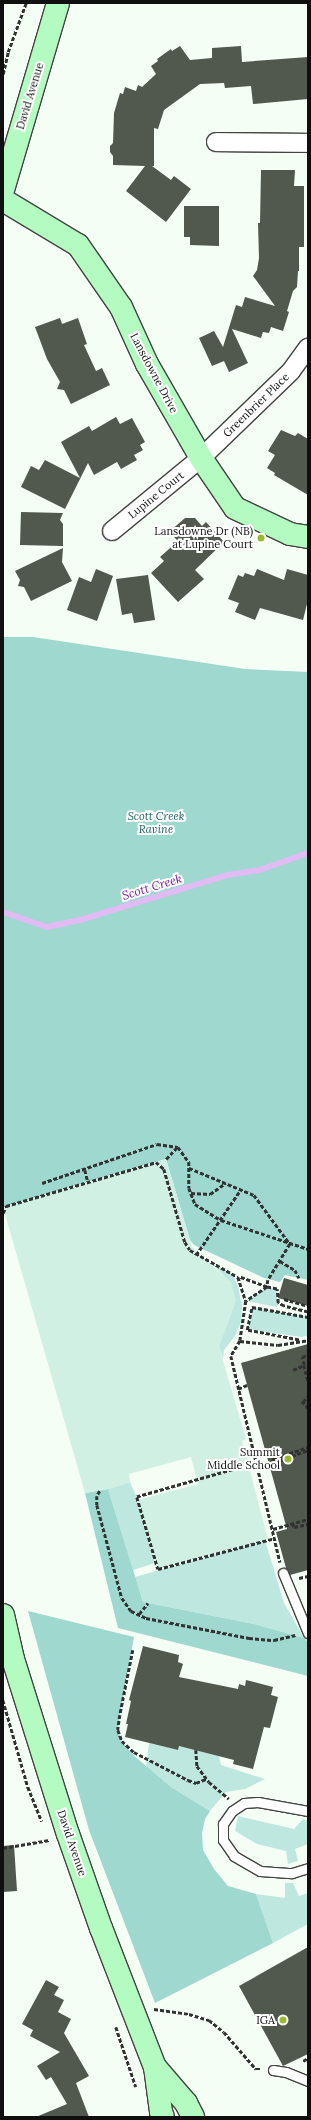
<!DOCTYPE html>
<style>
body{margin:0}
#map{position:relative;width:311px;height:2120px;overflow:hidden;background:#f4fef5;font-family:Lora,serif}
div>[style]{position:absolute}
.green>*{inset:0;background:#bee8df}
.forest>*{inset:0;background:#9ed8cf}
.pitch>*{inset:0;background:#d0f0e4}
.stream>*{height:5.5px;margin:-2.75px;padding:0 2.75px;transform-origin:2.75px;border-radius:2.75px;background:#e1bbf3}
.building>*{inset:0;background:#51584d}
.path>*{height:2.5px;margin-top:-1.25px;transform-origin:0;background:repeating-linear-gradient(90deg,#323232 0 4px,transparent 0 6px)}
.roads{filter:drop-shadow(1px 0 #434343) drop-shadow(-1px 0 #434343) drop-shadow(0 1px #434343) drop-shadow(0 -1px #434343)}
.lane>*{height:9px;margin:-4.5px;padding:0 4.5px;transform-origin:4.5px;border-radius:4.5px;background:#fff}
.street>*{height:18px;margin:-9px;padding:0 9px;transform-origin:9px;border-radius:9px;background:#fff}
.secondary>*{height:22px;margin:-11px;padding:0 11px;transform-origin:11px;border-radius:11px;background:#b3fbc0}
.dots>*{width:11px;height:11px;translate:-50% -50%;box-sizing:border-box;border:2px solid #fff;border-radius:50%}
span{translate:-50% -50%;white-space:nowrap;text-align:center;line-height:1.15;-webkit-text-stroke:4px #fff;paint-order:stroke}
.street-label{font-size:11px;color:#101010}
.poi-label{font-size:11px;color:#101010}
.right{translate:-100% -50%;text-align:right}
.park-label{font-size:11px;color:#236066;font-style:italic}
.water-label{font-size:12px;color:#7b1f9d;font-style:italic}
.frame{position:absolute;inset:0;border:4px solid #101010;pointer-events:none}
</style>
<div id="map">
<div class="green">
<div style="clip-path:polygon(210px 1262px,232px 1273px,238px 1286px,242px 1306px,241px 1322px,235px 1336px,224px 1350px,223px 1359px,219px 1347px,231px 1283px)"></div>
<div style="clip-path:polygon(267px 1287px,277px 1289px,277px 1307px,246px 1301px)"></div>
<div style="clip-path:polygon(254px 1307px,308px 1317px,308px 1336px,301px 1337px,247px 1329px)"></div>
<div style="clip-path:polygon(130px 1482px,138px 1500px,155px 1563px,133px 1570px,108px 1489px)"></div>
<div style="clip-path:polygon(265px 1540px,284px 1603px,304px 1638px,254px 1624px,143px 1602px,135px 1577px)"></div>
<div style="clip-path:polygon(149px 1743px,178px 1750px,179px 1746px,219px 1756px,221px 1765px,265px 1779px,245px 1789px,226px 1792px,210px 1811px,171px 1787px,146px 1766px)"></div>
<div style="clip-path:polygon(238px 1816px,294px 1829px,303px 1819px,308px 1821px,308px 1844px,295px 1849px,298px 1861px,288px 1864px,286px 1851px,257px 1844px,235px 1831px)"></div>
<div style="clip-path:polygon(285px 1883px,293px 1883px,299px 1896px,308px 1893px,308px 1924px,273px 1943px,256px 1894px,285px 1898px)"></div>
</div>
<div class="forest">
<div style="clip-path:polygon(3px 637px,33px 637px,245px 669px,308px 672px,308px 1280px,285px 1275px,280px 1282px,264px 1278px,194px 1245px,190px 1240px,166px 1159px,3px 1207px)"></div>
<div style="clip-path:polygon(108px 1489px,143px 1602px,254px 1624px,304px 1638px,308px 1642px,308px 1676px,118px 1628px,85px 1493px)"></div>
<div style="clip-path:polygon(28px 1611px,134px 1637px,120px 1715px,118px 1730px,122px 1741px,132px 1754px,171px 1787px,210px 1811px,205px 1819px,202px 1833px,203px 1850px,214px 1869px,228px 1886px,256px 1894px,273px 1943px,155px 2003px,89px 1830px)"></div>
</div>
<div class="pitch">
<div style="clip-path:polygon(166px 1159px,192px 1247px,231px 1283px,236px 1301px,219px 1347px,246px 1439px,242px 1441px,268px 1539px,156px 1570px,138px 1500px,198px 1484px,191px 1457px,129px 1474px,130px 1482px,108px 1489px,85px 1493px,3px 1207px)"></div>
</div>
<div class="stream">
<div style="left:3px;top:912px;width:46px;rotate:18.8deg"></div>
<div style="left:47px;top:927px;width:38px;rotate:-12deg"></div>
<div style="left:84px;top:919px;width:151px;rotate:-17deg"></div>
<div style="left:228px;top:875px;width:32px;rotate:-9deg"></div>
<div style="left:260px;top:870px;width:51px;rotate:-19.5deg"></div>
</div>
<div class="building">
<div style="clip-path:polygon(180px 46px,190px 60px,212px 58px,212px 48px,241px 46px,242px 62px,308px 57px,308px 99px,253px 104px,251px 86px,225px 88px,224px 83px,200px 84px,164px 110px,158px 129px,154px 128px,154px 166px,152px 166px,171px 180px,174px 176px,191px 189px,166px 222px,126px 191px,145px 166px,113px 165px,113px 156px,110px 152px,110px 146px,113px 143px,114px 113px,120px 93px,123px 94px,125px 87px,136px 91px,138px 85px,142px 87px,156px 74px,151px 66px,158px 61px,157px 59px,171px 49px,172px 51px)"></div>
<div style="clip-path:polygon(261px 170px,295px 170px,294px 186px,304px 186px,304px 247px,299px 247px,299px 271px,298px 271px,297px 287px,293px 291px,287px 311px,289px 312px,283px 331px,271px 327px,269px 333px,263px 332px,261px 338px,232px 329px,248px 363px,229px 372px,224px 361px,212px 366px,199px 338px,214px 331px,223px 347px,236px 305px,242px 307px,245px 297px,275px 306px,253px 276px,257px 270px,259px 258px,258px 223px,260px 223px)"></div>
<div style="clip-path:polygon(184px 206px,219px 206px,219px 246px,190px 245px,190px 237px,184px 237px)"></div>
<div style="clip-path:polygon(60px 318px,62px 324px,78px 318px,87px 344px,84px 345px,96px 371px,102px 368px,110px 385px,71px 404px,64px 390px,57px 389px,60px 382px,47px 359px,35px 327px)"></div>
<div style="clip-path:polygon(116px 417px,120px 424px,132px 418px,145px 442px,140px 445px,143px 450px,134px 455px,137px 460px,121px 469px,117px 462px,94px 475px,88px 463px,65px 509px,21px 487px,31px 466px,39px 470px,45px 460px,80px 478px,61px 442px,89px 426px,92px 431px)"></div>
<div style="clip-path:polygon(281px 430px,295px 436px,298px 433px,308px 439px,308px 495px,274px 475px,275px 473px,267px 468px,275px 455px,268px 451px)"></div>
<div style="clip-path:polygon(21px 512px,63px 513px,60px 520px,63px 524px,63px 546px,20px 545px)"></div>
<div style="clip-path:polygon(185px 518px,195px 518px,202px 526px,206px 522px,224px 542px,195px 570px,204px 579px,178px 602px,151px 573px,164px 561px,160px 557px,178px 541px,169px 532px)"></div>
<div style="clip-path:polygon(63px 548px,62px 562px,72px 581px,31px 601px,24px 587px,18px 586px,20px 580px,15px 571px)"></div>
<div style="clip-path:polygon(96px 569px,113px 576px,97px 621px,67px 610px,79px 577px,91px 582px)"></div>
<div style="clip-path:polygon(257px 569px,284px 580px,287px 569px,308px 575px,308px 600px,303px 620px,260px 608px,255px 620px,235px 612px,239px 603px,228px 599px,238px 575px,243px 577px,245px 573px,254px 576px)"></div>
<div style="clip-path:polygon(148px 575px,155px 620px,134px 623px,132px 613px,122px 615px,116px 579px)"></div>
<div style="clip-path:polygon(284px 1278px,308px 1285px,308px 1306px,278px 1298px)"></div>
<div style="clip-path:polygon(308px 1344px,308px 1570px,290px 1575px,286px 1568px,276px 1532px,287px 1529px,241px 1363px)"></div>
<div style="clip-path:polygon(143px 1646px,179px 1655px,178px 1662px,183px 1664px,179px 1677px,238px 1689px,239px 1684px,245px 1686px,246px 1680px,273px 1687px,271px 1695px,278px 1697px,270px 1728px,264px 1727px,253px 1769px,233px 1764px,234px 1760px,179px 1746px,178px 1750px,125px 1737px,128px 1724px,126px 1724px,131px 1701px,129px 1700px)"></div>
<div style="clip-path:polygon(14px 1845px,17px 1891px,3px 1892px,3px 1846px)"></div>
<div style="clip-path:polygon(308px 1947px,308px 2054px,283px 2066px,239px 1986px)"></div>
<div style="clip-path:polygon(46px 1980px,59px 1987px,54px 1995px,64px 2000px,58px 2012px,71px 2019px,64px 2033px,89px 2076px,76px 2083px,89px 2117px,36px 2117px,67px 2104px,51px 2077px,46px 2080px,37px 2066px,60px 2052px,30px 2036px,33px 2030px,22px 2024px)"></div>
</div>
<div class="path">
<div style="left:3px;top:74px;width:23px;rotate:-77deg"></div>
<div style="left:8px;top:52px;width:52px;rotate:-69.8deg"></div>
<div style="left:166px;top:1159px;width:16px;rotate:-47deg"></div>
<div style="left:189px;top:1168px;width:70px;rotate:22.6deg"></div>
<div style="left:254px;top:1195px;width:61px;rotate:53.7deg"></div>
<div style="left:290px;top:1244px;width:42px;rotate:121.4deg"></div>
<div style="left:268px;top:1280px;width:7px;rotate:98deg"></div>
<div style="left:267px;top:1287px;width:30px;rotate:-160deg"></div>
<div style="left:85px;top:1170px;width:12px;rotate:76deg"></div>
<div style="left:42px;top:1183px;width:121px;rotate:-18.7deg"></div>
<div style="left:157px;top:1144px;width:21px;rotate:8deg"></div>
<div style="left:178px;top:1147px;width:19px;rotate:54deg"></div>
<div style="left:189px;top:1162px;width:26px;rotate:90deg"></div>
<div style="left:189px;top:1188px;width:17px;rotate:69deg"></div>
<div style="left:195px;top:1204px;width:31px;rotate:32deg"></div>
<div style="left:221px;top:1220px;width:92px;rotate:18.4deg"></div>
<div style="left:191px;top:1193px;width:19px;rotate:3deg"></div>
<div style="left:210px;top:1194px;width:19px;rotate:-35deg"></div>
<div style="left:3px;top:1213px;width:8px;rotate:-67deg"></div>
<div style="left:6px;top:1206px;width:156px;rotate:-16.3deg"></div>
<div style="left:156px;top:1162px;width:11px;rotate:41deg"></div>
<div style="left:164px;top:1169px;width:76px;rotate:74deg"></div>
<div style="left:185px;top:1242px;width:9px;rotate:58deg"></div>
<div style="left:190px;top:1250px;width:55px;rotate:29.4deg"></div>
<div style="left:238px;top:1277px;width:25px;rotate:72deg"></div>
<div style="left:196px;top:1255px;width:80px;rotate:-55.7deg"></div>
<div style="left:280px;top:1261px;width:17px;rotate:31deg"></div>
<div style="left:295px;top:1270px;width:9px;rotate:63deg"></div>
<div style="left:284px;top:1299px;width:25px;rotate:16deg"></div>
<div style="left:308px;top:1312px;width:25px;rotate:-166deg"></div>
<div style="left:284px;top:1306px;width:7px;rotate:-153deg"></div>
<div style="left:278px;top:1303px;width:14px;rotate:-94deg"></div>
<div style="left:277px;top:1289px;width:10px;rotate:-169deg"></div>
<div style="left:267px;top:1287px;width:25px;rotate:146deg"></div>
<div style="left:246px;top:1301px;width:40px;rotate:98.5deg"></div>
<div style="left:240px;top:1341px;width:38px;rotate:6deg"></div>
<div style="left:278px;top:1345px;width:30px;rotate:-9deg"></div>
<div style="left:299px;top:1340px;width:53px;rotate:-169.1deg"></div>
<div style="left:247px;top:1330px;width:24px;rotate:-78deg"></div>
<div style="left:252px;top:1307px;width:57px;rotate:10.1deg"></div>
<div style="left:240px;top:1341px;width:17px;rotate:121deg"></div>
<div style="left:231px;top:1356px;width:212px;rotate:76.6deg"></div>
<div style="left:304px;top:1365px;width:16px;rotate:75deg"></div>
<div style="left:293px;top:1370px;width:12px;rotate:-24deg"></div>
<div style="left:304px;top:1365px;width:8px;rotate:-104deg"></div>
<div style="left:302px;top:1357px;width:6px;rotate:-18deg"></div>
<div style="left:238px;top:1389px;width:10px;rotate:-24deg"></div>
<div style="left:302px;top:1401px;width:9px;rotate:49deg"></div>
<div style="left:303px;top:1402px;width:8px;rotate:-50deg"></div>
<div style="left:254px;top:1454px;width:11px;rotate:-15deg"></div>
<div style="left:256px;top:1463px;width:124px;rotate:164.1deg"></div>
<div style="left:137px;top:1497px;width:75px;rotate:73.7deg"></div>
<div style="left:158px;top:1569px;width:121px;rotate:-14.8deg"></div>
<div style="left:274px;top:1463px;width:4px;rotate:-117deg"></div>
<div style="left:272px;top:1459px;width:38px;rotate:-18deg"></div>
<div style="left:258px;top:1469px;width:53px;rotate:-20.8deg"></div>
<div style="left:100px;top:1491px;width:6px;rotate:121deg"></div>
<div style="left:97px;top:1496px;width:9px;rotate:90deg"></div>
<div style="left:97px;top:1505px;width:96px;rotate:75deg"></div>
<div style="left:122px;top:1598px;width:16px;rotate:55deg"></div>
<div style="left:131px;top:1611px;width:17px;rotate:25deg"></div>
<div style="left:146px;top:1618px;width:105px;rotate:11deg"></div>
<div style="left:249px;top:1638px;width:25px;rotate:5deg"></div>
<div style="left:274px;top:1640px;width:22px;rotate:-13deg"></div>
<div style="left:293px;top:1524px;width:3px;rotate:72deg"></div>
<div style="left:294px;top:1527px;width:14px;rotate:-12deg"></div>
<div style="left:273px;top:1529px;width:36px;rotate:-16deg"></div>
<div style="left:299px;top:1578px;width:9px;rotate:-13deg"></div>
<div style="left:139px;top:1614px;width:14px;rotate:-51deg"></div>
<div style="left:133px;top:1650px;width:66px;rotate:101.3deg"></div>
<div style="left:120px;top:1715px;width:15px;rotate:98deg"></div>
<div style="left:118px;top:1730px;width:12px;rotate:70deg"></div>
<div style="left:122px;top:1741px;width:16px;rotate:43deg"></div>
<div style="left:134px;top:1752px;width:61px;rotate:27.4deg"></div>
<div style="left:188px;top:1780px;width:9px;rotate:21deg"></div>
<div style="left:196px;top:1783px;width:11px;rotate:-22deg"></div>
<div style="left:3px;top:1700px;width:91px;rotate:74deg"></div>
<div style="left:28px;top:1787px;width:37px;rotate:68deg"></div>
<div style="left:196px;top:1750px;width:16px;rotate:86deg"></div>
<div style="left:197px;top:1766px;width:20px;rotate:53deg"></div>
<div style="left:209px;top:1782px;width:26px;rotate:40deg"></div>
<div style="left:3px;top:1848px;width:47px;rotate:-9.9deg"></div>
<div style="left:154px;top:2009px;width:35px;rotate:8deg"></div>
<div style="left:189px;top:2014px;width:21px;rotate:17deg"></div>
<div style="left:209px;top:2020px;width:19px;rotate:39deg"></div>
<div style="left:224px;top:2032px;width:49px;rotate:49.1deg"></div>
<div style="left:256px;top:2069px;width:4px"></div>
<div style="left:116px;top:2027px;width:63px;rotate:71.6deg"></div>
<div style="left:303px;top:2061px;width:6px;rotate:-31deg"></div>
</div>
<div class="roads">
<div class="lane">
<div style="left:283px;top:1573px;width:65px;rotate:67.4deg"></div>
<div style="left:308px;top:1811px;width:51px;rotate:-169.8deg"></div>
<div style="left:258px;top:1802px;width:14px;rotate:176deg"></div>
<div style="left:244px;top:1803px;width:14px;rotate:146deg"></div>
<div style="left:232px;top:1811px;width:16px;rotate:125deg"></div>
<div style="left:223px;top:1824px;width:16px;rotate:90deg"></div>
<div style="left:223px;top:1840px;width:19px;rotate:55deg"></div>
<div style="left:234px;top:1856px;width:30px;rotate:30deg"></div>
<div style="left:260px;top:1871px;width:32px;rotate:4deg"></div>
<div style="left:292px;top:1873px;width:17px;rotate:-17deg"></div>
<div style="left:273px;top:2070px;width:13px;rotate:9deg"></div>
<div style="left:286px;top:2072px;width:24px;rotate:22deg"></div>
</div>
<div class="street">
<div style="left:216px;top:142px;width:92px;rotate:0.6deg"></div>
<div style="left:112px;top:531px;width:115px;rotate:-39.4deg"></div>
<div style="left:201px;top:458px;width:125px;rotate:-44deg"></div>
<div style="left:291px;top:371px;width:29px;rotate:-54deg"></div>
</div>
<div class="secondary">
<div style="left:3px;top:190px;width:195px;rotate:-73.6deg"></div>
<div style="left:3px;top:200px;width:87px;rotate:31deg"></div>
<div style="left:78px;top:245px;width:75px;rotate:55.3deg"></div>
<div style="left:121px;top:307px;width:63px;rotate:65.5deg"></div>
<div style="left:147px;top:364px;width:108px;rotate:60.1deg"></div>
<div style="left:201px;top:458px;width:60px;rotate:55.8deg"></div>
<div style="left:235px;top:508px;width:61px;rotate:25.3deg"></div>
<div style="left:290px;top:534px;width:18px;rotate:9deg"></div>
<div style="left:3px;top:1615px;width:45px;rotate:77.2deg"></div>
<div style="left:13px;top:1659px;width:183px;rotate:72.6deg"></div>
<div style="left:68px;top:1834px;width:100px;rotate:70.7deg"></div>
<div style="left:101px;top:1928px;width:149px;rotate:68.8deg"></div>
<div style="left:155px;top:2067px;width:45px;rotate:82.4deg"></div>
<div style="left:161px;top:2112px;width:5px;rotate:68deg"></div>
<div style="left:155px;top:2067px;width:48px;rotate:49.3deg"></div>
<div style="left:186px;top:2103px;width:16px;rotate:63deg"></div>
</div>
</div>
<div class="dots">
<div style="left:261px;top:538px;background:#97ba2e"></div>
<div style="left:288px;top:1459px;background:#97ba2e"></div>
<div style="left:283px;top:2020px;background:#97ba2e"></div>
</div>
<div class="street-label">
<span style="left:30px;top:96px;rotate:-73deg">David Avenue</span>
<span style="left:154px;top:373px;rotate:62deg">Lansdowne Drive</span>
<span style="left:256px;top:405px;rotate:-44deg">Greenbrier Place</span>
<span style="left:156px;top:495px;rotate:-39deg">Lupine Court</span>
<span style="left:72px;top:1843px;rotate:71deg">David Avenue</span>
</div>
<div class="poi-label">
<span class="right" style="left:253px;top:538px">Lansdowne Dr (NB)<br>at Lupine Court</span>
<span class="right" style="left:280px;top:1459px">Summit<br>Middle School</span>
<span class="right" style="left:275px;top:2020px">IGA</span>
</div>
<div class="park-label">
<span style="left:156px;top:823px">Scott Creek<br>Ravine</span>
</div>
<div class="water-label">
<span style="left:152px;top:887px;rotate:-17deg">Scott Creek</span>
</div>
<div class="frame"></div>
</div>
